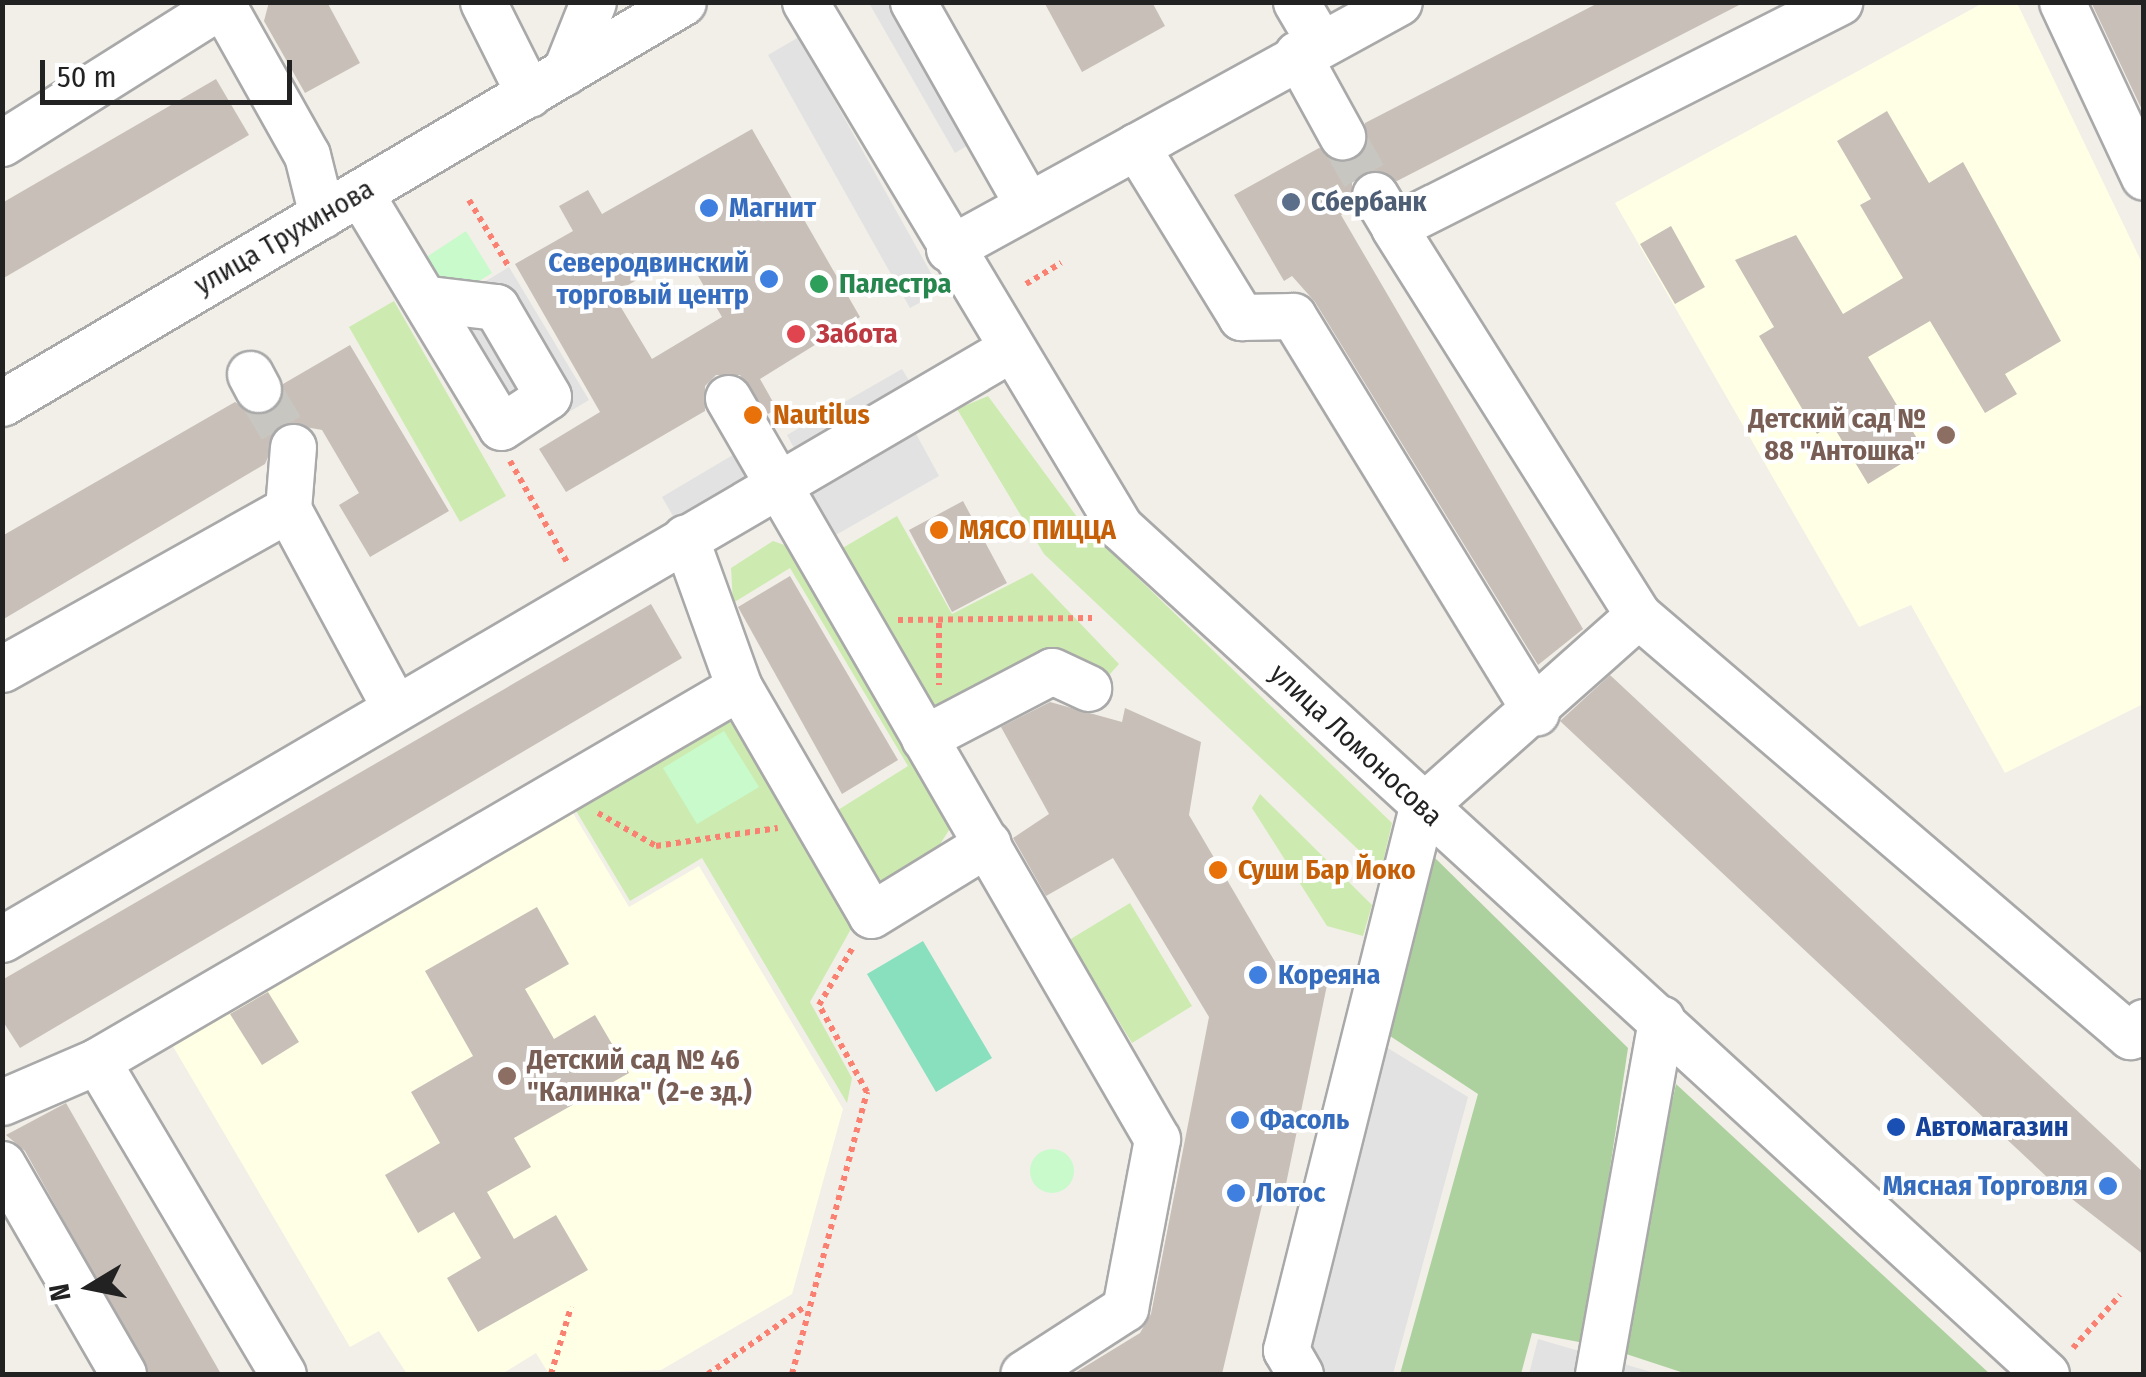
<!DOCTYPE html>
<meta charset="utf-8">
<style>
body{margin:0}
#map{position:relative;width:2146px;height:1377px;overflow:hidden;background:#f2efe9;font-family:"Fira Sans Condensed",sans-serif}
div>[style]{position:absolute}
.education>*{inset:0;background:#ffffe5}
.grass>*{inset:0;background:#cdebb0}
.forest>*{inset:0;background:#add19e}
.park>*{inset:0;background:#c8facc}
.round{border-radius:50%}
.pitch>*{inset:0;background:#88e0be}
.parking>*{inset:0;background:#e2e2e2}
.building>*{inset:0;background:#c7bfb8}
.minor-tunnel>*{height:45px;margin-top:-22.5px;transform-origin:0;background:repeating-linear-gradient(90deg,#c8c6c1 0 45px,transparent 0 67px)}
.path>*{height:6px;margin-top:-3px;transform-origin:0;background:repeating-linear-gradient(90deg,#fa8072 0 5px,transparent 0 10px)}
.roads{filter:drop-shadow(2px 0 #a9a9a9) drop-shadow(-2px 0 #a9a9a9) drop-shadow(0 2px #a9a9a9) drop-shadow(0 -2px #a9a9a9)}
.minor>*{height:45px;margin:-22.5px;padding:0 22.5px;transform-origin:22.5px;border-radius:22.5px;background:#fff}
.dots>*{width:28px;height:28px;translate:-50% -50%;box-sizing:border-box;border:5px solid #fff;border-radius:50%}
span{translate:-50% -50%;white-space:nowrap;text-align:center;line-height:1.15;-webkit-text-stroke:8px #fff;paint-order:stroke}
.service-label{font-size:28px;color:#4e5e75;font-weight:700}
.left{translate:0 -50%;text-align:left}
.shop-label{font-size:28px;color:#366cbe;font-weight:700}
.right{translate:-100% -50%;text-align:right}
.street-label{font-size:28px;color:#222}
.leisure-label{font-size:28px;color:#27864d;font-weight:700}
.health-label{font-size:28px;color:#be3a42;font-weight:700}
.food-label{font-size:28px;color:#c56008;font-weight:700}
.education-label{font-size:28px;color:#785e54;font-weight:700}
.transit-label{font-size:28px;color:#164399;font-weight:700}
.frame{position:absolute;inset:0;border:5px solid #222;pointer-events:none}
.north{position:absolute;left:40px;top:1237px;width:100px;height:100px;-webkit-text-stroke:8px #fff;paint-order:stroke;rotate:260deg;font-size:28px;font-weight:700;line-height:40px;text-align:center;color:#222}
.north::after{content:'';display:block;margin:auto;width:35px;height:45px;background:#222;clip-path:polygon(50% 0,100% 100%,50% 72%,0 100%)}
.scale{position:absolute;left:40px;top:60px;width:252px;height:45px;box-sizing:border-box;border:5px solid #222;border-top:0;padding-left:12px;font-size:30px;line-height:35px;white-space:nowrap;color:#222;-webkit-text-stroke:8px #fff;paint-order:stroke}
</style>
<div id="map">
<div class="education">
<div style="clip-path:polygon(1983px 3px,2017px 3px,2143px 265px,2143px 704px,2005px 773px,1911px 605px,1859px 627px,1615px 203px)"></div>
<div style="clip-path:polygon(570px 808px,629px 907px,699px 866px,843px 1109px,792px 1294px,661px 1370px,549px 1374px,536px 1353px,502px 1374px,407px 1374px,379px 1331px,350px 1347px,171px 1043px)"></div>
</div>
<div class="grass">
<div style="clip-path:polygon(394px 301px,506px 496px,460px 522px,349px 327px)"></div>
<div style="clip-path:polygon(988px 396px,1083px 525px,1392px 823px,1381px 871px,1044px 554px,957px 409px)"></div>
<div style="clip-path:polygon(897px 516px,952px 614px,1032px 573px,1119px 664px,1103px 682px,1055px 664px,933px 733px,829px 556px)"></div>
<div style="clip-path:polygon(773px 541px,790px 547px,951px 827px,937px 849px,873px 892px,830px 815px,908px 766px,790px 568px,733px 603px,731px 568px)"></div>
<div style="clip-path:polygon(735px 701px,860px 913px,810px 1002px,852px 1078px,847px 1103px,702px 858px,630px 901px,569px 799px)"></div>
<div style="clip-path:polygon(1260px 794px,1372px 905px,1363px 936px,1327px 926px,1252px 808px)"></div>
<div style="clip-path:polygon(1130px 903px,1192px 1006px,1132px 1043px,1069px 940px)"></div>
</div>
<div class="forest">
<div style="clip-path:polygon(1433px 856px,1628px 1048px,1584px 1343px,1532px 1333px,1521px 1374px,1400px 1374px,1478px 1094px,1390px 1036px)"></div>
<div style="clip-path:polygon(1676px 1084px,1990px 1374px,1687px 1374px,1617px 1351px)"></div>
</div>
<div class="park">
<div style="clip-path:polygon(466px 231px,492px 273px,466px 289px,442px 284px,425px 258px)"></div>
<div style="clip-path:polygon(724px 731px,759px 787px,697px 824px,663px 768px)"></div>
<div class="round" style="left:1030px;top:1149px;width:44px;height:44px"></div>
</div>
<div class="pitch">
<div style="clip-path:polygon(923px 941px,992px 1058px,936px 1092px,867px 974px)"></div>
</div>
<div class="parking">
<div style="clip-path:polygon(869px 3px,907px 3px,983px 136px,955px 153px)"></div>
<div style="clip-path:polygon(799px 37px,941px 291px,910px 308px,768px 55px)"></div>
<div style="clip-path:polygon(509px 267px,589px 400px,532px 434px,453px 301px)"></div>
<div style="clip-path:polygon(902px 369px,916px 392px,800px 459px,787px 435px)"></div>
<div style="clip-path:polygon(909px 421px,939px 476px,827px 540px,795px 485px)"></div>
<div style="clip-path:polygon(743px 449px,757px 473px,676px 521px,662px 497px)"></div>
<div style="clip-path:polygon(1381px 1044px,1468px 1097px,1393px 1374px,1315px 1374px,1301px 1353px)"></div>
<div style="clip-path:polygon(1538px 1339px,1658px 1374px,1529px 1374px)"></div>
</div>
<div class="building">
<div style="clip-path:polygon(269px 2px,327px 2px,360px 63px,305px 93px,264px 21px)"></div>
<div style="clip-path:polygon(1044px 2px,1152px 2px,1165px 26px,1082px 72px)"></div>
<div style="clip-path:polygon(1600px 2px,1745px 2px,1397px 181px,1362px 172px,1352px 183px,1352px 208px,1341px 215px,1583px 629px,1538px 665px,1315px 302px,1292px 276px,1284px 281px,1234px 195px,1319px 148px,1354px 159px,1365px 149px,1365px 123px)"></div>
<div style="clip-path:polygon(2091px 2px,2144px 2px,2144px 114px)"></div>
<div style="clip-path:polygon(216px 79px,249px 135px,2px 279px,2px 203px)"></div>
<div style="clip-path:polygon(1887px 111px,1929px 183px,1963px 162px,2061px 341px,2005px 374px,2017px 394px,1985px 413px,1930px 321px,1868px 357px,1924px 450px,1868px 484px,1832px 424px,1817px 434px,1759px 336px,1774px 327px,1735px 260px,1796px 235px,1843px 314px,1903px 278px,1860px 205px,1871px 199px,1837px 141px)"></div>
<div style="clip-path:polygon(evenodd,752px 129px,860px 317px,760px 379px,777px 409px,768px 414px,740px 375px,716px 375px,705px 386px,705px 411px,566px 492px,539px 449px,600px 412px,515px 264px,573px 231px,559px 206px,588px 190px,602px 214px,752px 129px,684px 252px,722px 317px,652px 359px,613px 294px,684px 252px)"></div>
<div style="clip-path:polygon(1671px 226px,1705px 287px,1675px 304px,1640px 244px)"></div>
<div style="clip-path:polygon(350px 345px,449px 511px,370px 557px,339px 505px,359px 493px,322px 430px,283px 423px,265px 464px,2px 620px,2px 536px,235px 402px,256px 415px,271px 412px,283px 384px)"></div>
<div style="clip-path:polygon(963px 501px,1007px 583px,952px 612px,909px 530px)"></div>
<div style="clip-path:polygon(790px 576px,898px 760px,842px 794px,738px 607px)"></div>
<div style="clip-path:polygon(651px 604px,682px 658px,20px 1048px,2px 1020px,2px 980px)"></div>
<div style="clip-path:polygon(1610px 675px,2144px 1173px,2144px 1255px,2063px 1192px,1560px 721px)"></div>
<div style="clip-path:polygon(1050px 702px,1122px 722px,1125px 708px,1201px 742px,1189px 815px,1278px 967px,1327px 985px,1285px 1189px,1267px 1184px,1222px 1374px,1073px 1374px,1140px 1333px,1151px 1314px,1209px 1017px,1113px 858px,1046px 896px,1013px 838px,1049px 814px,1001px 727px)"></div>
<div style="clip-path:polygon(537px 907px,569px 964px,525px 989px,554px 1039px,595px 1015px,629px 1073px,514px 1138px,531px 1167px,487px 1192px,514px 1239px,556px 1215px,588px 1270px,478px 1332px,447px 1278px,481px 1258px,454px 1212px,418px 1233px,385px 1175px,440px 1143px,411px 1092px,473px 1056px,425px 971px)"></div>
<div style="clip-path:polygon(268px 992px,299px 1042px,262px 1065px,230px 1014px)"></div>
<div style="clip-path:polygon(66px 1103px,221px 1374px,149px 1374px,25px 1151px,6px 1135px)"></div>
</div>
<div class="minor-tunnel">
<div style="left:1342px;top:136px;width:68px;rotate:60.8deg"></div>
<div style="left:258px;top:389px;width:68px;rotate:58.9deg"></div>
</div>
<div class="path">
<div style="left:469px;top:200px;width:78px;rotate:59.2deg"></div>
<div style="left:1026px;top:284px;width:41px;rotate:-31deg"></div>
<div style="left:510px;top:461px;width:118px;rotate:60.6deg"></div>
<div style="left:898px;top:620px;width:194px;rotate:-0.6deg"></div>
<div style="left:939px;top:623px;width:62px;rotate:90deg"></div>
<div style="left:598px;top:813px;width:67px;rotate:29.6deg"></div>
<div style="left:656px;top:846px;width:123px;rotate:-8.4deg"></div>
<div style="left:2073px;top:1348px;width:71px;rotate:-48.4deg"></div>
<div style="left:551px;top:1374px;width:70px;rotate:-73.4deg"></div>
<div style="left:708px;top:1374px;width:119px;rotate:-34.8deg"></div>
<div style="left:792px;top:1374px;width:292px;rotate:-75.1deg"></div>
<div style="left:867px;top:1092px;width:99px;rotate:-118.9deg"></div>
<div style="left:819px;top:1005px;width:67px;rotate:-59.6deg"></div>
</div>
<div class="roads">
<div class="minor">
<div style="left:483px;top:2px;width:103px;rotate:63.4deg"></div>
<div style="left:805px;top:2px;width:612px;rotate:59.04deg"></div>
<div style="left:1120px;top:527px;width:1255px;rotate:42.45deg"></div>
<div style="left:913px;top:2px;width:233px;rotate:60.5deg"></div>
<div style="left:1296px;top:2px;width:45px;rotate:59.5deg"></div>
<div style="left:2062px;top:2px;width:193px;rotate:64.9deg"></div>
<div style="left:225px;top:9px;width:167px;rotate:60.7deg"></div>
<div style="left:307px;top:155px;width:62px;rotate:76deg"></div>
<div style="left:1297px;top:54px;width:94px;rotate:61.2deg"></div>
<div style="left:565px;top:72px;width:75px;rotate:-68.2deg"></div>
<div style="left:2px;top:143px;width:265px;rotate:-32.2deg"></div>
<div style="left:1136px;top:146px;width:201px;rotate:58.4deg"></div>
<div style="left:1241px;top:317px;width:52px;rotate:-1.1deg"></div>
<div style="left:1293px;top:316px;width:465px;rotate:58.5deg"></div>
<div style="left:360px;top:193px;width:273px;rotate:58.9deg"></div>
<div style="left:501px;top:427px;width:56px;rotate:-33.4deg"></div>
<div style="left:548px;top:396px;width:103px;rotate:-120.3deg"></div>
<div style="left:496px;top:307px;width:67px;rotate:-173.2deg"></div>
<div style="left:1375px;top:195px;width:37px;rotate:59deg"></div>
<div style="left:1394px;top:227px;width:499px;rotate:-26.8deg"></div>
<div style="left:949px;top:249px;width:513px;rotate:-28.76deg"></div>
<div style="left:250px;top:374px;width:17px;rotate:62deg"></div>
<div style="left:728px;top:398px;width:856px;rotate:59.93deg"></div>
<div style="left:1157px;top:1139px;width:172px;rotate:100.7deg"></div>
<div style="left:1125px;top:1308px;width:121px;rotate:147.1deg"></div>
<div style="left:2px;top:403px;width:790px;rotate:-30.49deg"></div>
<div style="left:293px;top:447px;width:62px;rotate:94.6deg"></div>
<div style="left:288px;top:509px;width:226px;rotate:61.7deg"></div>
<div style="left:1638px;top:615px;width:648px;rotate:40.55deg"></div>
<div style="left:2130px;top:1036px;width:20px;rotate:-45deg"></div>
<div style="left:2px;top:669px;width:328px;rotate:-29.2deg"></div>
<div style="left:739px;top:687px;width:263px;rotate:59.9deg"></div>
<div style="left:871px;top:915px;width:137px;rotate:-31.6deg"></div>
<div style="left:924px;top:738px;width:144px;rotate:-27.6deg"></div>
<div style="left:1052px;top:671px;width:40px;rotate:25deg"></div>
<div style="left:2px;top:939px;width:1164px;rotate:-30.33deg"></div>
<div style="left:97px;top:1061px;width:743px;rotate:-30.22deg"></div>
<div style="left:739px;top:687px;width:159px;rotate:-109.8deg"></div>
<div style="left:2px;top:1102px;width:103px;rotate:-23.3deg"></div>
<div style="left:97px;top:1061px;width:364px;rotate:59.3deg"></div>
<div style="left:2px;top:1164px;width:242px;rotate:60deg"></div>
<div style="left:1300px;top:1374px;width:28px;rotate:-120deg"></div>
<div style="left:1286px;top:1350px;width:560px;rotate:-75.94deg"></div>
<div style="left:1422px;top:807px;width:289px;rotate:-41.6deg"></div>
<div style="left:1638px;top:615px;width:458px;rotate:-122.2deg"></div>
<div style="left:1598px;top:1374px;width:361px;rotate:-79.9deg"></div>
</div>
</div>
<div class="dots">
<div style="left:1291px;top:202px;background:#5c6f8a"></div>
<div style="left:709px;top:208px;background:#3f7fe0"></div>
<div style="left:769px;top:279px;background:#3f7fe0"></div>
<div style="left:819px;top:284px;background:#2e9e5b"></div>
<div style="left:796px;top:334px;background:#e0444e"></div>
<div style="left:753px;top:415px;background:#e8710a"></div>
<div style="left:1946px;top:435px;background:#8d6e63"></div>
<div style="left:939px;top:530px;background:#e8710a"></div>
<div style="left:1218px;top:870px;background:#e8710a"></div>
<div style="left:1258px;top:975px;background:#3f7fe0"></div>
<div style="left:507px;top:1076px;background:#8d6e63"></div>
<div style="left:1240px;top:1120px;background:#3f7fe0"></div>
<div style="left:1896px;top:1127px;background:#1a4fb4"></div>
<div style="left:2108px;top:1186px;background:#3f7fe0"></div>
<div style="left:1236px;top:1193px;background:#3f7fe0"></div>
</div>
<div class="service-label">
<span class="left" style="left:1311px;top:202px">Сбербанк</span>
</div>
<div class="shop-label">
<span class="left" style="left:729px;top:208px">Магнит</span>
<span class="right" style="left:749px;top:279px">Северодвинский<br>торговый центр</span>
<span class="left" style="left:1278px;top:975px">Кореяна</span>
<span class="left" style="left:1260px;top:1120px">Фасоль</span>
<span class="right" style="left:2088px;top:1186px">Мясная Торговля</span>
<span class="left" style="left:1256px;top:1193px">Лотос</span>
</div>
<div class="street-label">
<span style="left:284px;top:237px;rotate:-30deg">улица Трухинова</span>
<span style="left:1356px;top:745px;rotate:43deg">улица Ломоносова</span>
</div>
<div class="leisure-label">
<span class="left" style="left:839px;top:284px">Палестра</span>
</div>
<div class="health-label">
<span class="left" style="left:816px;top:334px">Забота</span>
</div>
<div class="food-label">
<span class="left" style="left:773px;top:415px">Nautilus</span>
<span class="left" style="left:959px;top:530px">МЯСО ПИЦЦА</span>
<span class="left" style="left:1238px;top:870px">Суши Бар Йоко</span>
</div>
<div class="education-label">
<span class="right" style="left:1926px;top:435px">Детский сад №<br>88 "Антошка"</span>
<span class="left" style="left:527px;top:1076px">Детский сад № 46<br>"Калинка" (2-е зд.)</span>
</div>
<div class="transit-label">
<span class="left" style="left:1916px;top:1127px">Автомагазин</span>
</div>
<div class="frame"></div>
<div class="north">N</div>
<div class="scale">50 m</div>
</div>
